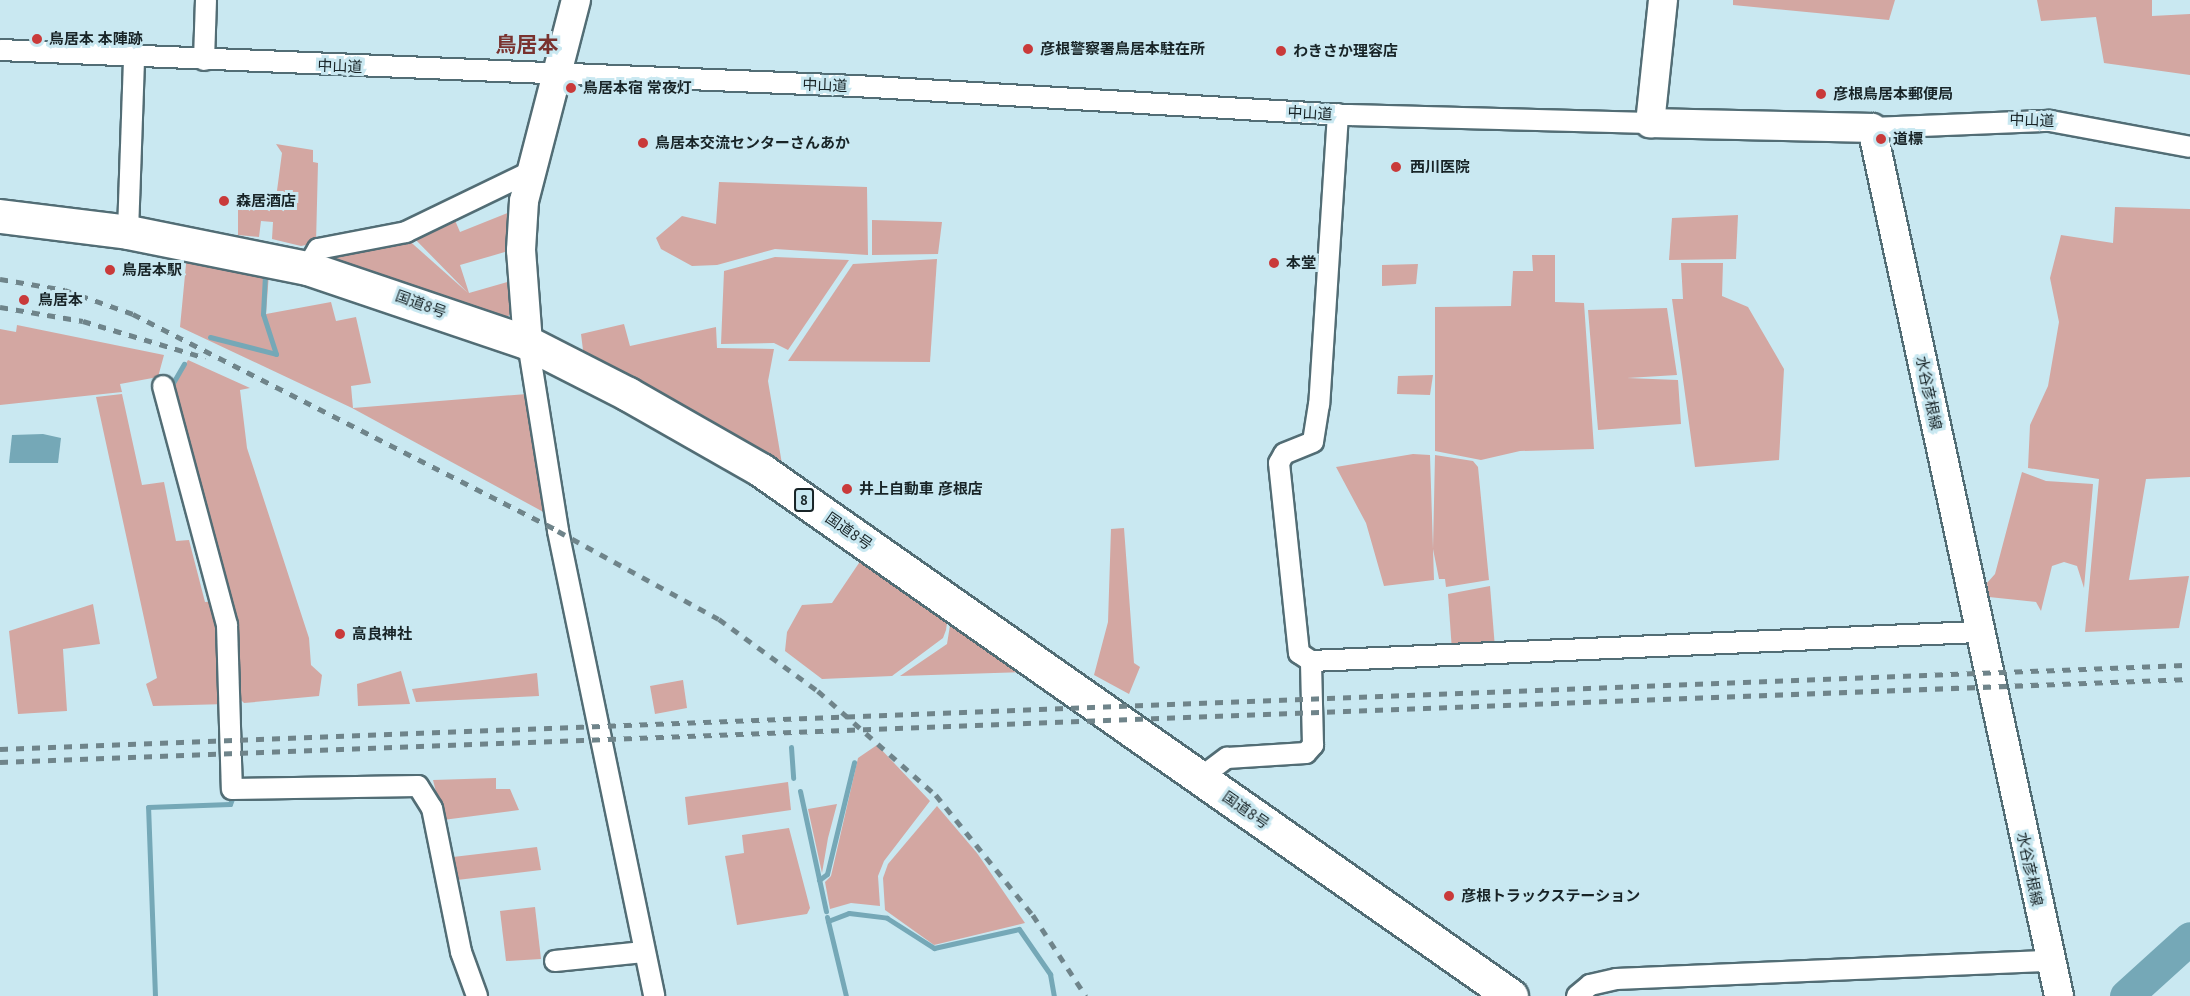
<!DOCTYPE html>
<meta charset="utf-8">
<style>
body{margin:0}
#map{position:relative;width:2190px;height:996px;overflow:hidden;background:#c9e8f1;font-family:"PT Sans","Noto Sans JP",sans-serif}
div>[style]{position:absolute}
.green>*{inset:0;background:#d3a7a2}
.water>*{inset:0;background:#75a8b7}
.stream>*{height:5px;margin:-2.5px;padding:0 2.5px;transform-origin:2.5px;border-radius:2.5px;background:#75a8b7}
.river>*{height:33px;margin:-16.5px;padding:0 16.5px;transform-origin:16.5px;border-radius:16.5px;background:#75a8b7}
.roads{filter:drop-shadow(2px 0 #526d75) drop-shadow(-2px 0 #526d75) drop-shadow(0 2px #526d75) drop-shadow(0 -2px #526d75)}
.street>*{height:20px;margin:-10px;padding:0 10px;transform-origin:10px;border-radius:10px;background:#fff}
.secondary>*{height:28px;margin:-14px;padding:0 14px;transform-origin:14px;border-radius:14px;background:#fff}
.highway>*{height:33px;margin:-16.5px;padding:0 16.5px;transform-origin:16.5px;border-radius:16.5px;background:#fff}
.rail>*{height:4.5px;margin-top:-2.25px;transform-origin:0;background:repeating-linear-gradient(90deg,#6f848a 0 8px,transparent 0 16px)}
.dots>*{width:16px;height:16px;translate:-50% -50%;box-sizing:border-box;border:3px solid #c9e8f1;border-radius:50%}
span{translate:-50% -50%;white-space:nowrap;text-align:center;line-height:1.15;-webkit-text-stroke:6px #c9e8f1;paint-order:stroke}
.shield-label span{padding:2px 4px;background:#c9e8f1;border:2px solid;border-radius:4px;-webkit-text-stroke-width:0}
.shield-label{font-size:14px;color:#182427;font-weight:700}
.poi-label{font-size:15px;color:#182427;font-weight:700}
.left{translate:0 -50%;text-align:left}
.street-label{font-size:15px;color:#182427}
.district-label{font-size:21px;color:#79322f;font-weight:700}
</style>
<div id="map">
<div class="green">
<div style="clip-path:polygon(1733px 0,1895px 0,1889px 20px,1733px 5px)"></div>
<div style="clip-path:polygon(2037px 0,2152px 0,2152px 16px,2190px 14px,2190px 75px,2104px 63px,2096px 17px,2041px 21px)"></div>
<div style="clip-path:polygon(276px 144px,313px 150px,313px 162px,318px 163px,316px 243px,301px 246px,272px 239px,273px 222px,261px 221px,259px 237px,238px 235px,238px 195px,276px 198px,282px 153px)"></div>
<div style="clip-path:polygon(719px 182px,867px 187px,868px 255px,775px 249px,717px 265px,692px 266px,661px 249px,656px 238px,682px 216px,716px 224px)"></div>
<div style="clip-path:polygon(2115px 207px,2190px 209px,2190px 477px,2146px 479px,2129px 580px,2189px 576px,2179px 628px,2085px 632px,2099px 479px,2028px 468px,2030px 425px,2048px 386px,2059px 322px,2050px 278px,2061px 235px,2113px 243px)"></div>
<div style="clip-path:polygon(515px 210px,512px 250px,460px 265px,469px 293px,514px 280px,515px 307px,507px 318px,320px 254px,405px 237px,468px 293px,410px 234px,451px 211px,460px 232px)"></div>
<div style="clip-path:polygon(1738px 215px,1736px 259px,1669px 260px,1672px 218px)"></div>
<div style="clip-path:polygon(872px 220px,942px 222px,938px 254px,872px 255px)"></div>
<div style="clip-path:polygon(187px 254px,269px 273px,266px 314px,331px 302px,336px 321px,356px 317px,371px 383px,351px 386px,353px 408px,527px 394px,549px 515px,352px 408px,180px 327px)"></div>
<div style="clip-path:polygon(1532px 255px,1555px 255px,1555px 302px,1584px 303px,1594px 449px,1520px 451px,1481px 460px,1435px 451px,1435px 307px,1511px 306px,1513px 271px,1533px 271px)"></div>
<div style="clip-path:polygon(775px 257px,849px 260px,788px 350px,774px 343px,721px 344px,724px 271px)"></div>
<div style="clip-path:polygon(937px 259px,930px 362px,788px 361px,853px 264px)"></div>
<div style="clip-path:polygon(1681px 263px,1723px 263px,1722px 296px,1748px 307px,1784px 369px,1779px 460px,1695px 467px,1672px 299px,1683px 299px)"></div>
<div style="clip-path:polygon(1418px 264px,1416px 284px,1382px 286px,1382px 265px)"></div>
<div style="clip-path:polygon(1667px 308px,1677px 375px,1627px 378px,1678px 380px,1681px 424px,1598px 430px,1588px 310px)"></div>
<div style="clip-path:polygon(624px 324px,630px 346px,716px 327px,717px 348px,774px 349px,768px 381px,782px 464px,584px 358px,581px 334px)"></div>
<div style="clip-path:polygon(17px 325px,164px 355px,158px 377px,120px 384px,122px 392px,0 405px,0 329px,16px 332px)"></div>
<div style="clip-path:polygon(188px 360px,250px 388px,240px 390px,247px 448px,309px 638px,311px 665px,322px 675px,319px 696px,244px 703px,240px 699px,238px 630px,172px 387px)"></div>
<div style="clip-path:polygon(1433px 375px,1430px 395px,1397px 394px,1398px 376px)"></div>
<div style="clip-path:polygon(122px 394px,142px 485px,164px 482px,176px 541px,189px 540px,205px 602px,217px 601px,227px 704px,153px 706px,146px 684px,157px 678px,96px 397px)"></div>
<div style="clip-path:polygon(1413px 454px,1430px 455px,1434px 580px,1384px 586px,1366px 523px,1336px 467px)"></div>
<div style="clip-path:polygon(1435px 455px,1473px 461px,1478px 467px,1489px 580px,1446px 587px,1445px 579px,1439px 579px,1433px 549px)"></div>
<div style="clip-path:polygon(2022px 472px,2046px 481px,2093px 484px,2084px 588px,2077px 566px,2064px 562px,2052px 566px,2041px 611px,2036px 602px,1989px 597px,1987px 583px,1995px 574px)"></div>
<div style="clip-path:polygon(1124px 528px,1134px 663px,1140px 667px,1129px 694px,1094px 675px,1108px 622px,1111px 529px)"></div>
<div style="clip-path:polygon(863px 557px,948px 616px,946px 630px,943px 638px,892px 676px,822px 679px,785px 651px,787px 632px,802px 605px,832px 603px)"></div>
<div style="clip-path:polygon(1490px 586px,1495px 648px,1452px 651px,1448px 594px)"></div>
<div style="clip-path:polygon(93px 604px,100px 644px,63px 649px,67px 711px,18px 714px,9px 631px)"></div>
<div style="clip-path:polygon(951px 619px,1028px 672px,900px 676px,947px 644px)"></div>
<div style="clip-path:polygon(401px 671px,410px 704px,358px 706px,357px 684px)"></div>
<div style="clip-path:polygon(537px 673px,539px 696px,416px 702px,412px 689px)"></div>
<div style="clip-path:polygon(683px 680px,687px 708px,655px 714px,650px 686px)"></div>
<div style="clip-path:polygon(877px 745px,930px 801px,884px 861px,878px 876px,880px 906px,851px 903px,830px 909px,825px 882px,831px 876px,858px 758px)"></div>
<div style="clip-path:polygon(496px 778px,496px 789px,510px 789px,519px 810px,443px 820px,433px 780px)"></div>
<div style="clip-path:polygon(788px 782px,791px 810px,688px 825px,685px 797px)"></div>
<div style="clip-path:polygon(837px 804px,828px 838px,822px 873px,808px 809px)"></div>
<div style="clip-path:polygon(937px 806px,977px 853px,1025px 923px,934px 945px,885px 910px,883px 878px,888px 864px)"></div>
<div style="clip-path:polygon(789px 828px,810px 908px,807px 914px,737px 925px,725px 856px,744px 853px,742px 835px)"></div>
<div style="clip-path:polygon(537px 847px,541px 870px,457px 880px,453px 857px)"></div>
<div style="clip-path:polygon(535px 907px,541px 959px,506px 961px,500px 911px)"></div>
</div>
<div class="water">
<div style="clip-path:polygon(43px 434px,61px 438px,58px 463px,9px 463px,12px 435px)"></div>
</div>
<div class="stream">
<div style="left:210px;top:337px;width:68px;rotate:14.4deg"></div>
<div style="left:276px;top:354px;width:42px;rotate:-108deg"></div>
<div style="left:263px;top:314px;width:40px;rotate:-87.1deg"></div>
<div style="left:170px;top:388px;width:28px;rotate:-60deg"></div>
<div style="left:791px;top:747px;width:31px;rotate:86deg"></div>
<div style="left:800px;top:791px;width:123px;rotate:77.8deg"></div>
<div style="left:819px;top:880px;width:10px;rotate:-37deg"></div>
<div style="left:827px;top:874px;width:115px;rotate:-76.4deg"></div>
<div style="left:827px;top:917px;width:81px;rotate:76.5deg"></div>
<div style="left:828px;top:921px;width:22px;rotate:-21deg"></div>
<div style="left:849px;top:913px;width:38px;rotate:7deg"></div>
<div style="left:887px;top:918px;width:56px;rotate:32.6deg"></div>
<div style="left:934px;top:948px;width:87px;rotate:-12.6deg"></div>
<div style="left:1019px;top:929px;width:55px;rotate:55.4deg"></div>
<div style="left:1050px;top:974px;width:22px;rotate:80deg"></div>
<div style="left:155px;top:996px;width:189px;rotate:-92.1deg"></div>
<div style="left:148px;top:807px;width:82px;rotate:-2.1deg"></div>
<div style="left:230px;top:804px;width:9px;rotate:-69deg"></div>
</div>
<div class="river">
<div style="left:2126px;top:996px;width:86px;rotate:-42.2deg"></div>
</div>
<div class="roads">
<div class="street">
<div style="left:0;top:50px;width:857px;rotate:2.41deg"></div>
<div style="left:856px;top:86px;width:494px;rotate:3.4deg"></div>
<div style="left:1349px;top:115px;width:301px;rotate:1.5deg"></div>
<div style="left:204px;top:60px;width:60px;rotate:-88.1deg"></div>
<div style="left:1338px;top:114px;width:291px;rotate:93.7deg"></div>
<div style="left:1319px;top:404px;width:38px;rotate:99deg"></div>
<div style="left:1313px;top:442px;width:31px;rotate:158deg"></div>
<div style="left:1284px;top:454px;width:10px;rotate:119deg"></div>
<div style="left:1279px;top:463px;width:191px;rotate:84deg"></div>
<div style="left:1299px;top:653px;width:14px;rotate:34deg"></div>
<div style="left:1311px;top:661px;width:669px;rotate:-2.49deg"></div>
<div style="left:1872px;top:128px;width:178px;rotate:-2.3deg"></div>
<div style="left:2050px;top:121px;width:142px;rotate:10.5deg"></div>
<div style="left:128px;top:232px;width:174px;rotate:-88deg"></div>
<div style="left:307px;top:268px;width:22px;rotate:-60deg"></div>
<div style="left:318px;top:249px;width:90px;rotate:-10.9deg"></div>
<div style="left:406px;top:232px;width:138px;rotate:-25.8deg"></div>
<div style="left:528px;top:343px;width:190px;rotate:80.9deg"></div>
<div style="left:558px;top:531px;width:475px;rotate:78.3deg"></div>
<div style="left:163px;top:386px;width:247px;rotate:75deg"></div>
<div style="left:227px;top:625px;width:164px;rotate:88.3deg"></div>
<div style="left:232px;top:789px;width:186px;rotate:-0.9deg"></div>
<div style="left:418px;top:786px;width:26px;rotate:58deg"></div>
<div style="left:432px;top:808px;width:147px;rotate:78.6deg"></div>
<div style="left:461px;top:952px;width:47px;rotate:70deg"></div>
<div style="left:1200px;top:778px;width:34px;rotate:-37deg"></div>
<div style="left:1227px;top:758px;width:79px;rotate:-3.6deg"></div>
<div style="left:1306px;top:753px;width:11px;rotate:-49deg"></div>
<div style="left:1313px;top:745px;width:84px;rotate:-91.4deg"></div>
<div style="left:555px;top:961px;width:89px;rotate:-5.8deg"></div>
<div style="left:1577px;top:996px;width:17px;rotate:-40deg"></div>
<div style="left:1590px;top:985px;width:27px;rotate:-13deg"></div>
<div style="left:1616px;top:979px;width:435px;rotate:-2.4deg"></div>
</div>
<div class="secondary">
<div style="left:1663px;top:0;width:124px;rotate:96deg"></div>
<div style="left:1650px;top:123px;width:222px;rotate:1.3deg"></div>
<div style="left:1872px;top:128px;width:888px;rotate:77.84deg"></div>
<div style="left:528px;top:343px;width:93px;rotate:-94.3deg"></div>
<div style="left:521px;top:250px;width:49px;rotate:-86.5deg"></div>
<div style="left:524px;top:201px;width:208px;rotate:-75.5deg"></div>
</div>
<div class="highway">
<div style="left:0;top:216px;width:129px;rotate:7.1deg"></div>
<div style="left:128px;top:232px;width:183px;rotate:11.4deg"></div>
<div style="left:307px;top:268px;width:233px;rotate:18.7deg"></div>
<div style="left:528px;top:343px;width:112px;rotate:27deg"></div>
<div style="left:628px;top:394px;width:153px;rotate:29.7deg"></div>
<div style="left:761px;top:470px;width:916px;rotate:35.04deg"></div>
</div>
</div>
<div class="rail">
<div style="left:0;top:279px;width:66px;rotate:9.6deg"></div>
<div style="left:65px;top:290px;width:72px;rotate:19.4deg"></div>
<div style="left:133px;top:314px;width:477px;rotate:27deg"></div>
<div style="left:558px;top:531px;width:183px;rotate:28.7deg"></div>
<div style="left:719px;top:619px;width:122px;rotate:36deg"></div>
<div style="left:818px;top:691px;width:157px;rotate:41.4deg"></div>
<div style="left:936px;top:795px;width:154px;rotate:51.1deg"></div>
<div style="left:1033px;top:915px;width:97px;rotate:56.8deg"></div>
<div style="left:0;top:307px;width:84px;rotate:9.6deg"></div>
<div style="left:83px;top:321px;width:128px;rotate:16.7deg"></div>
<div style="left:0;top:749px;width:2192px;rotate:-2.2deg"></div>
<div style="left:0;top:762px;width:2192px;rotate:-2.17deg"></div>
</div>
<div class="dots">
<div style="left:37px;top:39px;background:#c93a3a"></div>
<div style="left:1028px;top:49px;background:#c93a3a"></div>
<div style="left:1281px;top:51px;background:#c93a3a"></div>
<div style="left:571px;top:88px;background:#c93a3a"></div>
<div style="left:1821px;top:94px;background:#c93a3a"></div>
<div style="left:1881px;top:139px;background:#c93a3a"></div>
<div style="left:643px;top:143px;background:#c93a3a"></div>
<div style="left:1396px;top:167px;background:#c93a3a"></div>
<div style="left:224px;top:201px;background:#c93a3a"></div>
<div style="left:1274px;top:263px;background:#c93a3a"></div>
<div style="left:110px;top:270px;background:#c93a3a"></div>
<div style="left:24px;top:300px;background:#c93a3a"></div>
<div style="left:847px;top:489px;background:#c93a3a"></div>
<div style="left:340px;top:634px;background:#c93a3a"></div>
<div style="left:1449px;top:896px;background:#c93a3a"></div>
</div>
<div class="shield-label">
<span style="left:804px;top:500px">8</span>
</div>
<div class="poi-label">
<span class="left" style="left:49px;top:39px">鳥居本 本陣跡</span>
<span class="left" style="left:1040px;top:49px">彦根警察署鳥居本駐在所</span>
<span class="left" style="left:1293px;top:51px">わきさか理容店</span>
<span class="left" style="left:583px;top:88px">鳥居本宿 常夜灯</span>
<span class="left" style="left:1833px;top:94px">彦根鳥居本郵便局</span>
<span class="left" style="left:1893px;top:139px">道標</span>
<span class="left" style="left:655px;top:143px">鳥居本交流センターさんあか</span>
<span class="left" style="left:1410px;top:167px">西川医院</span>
<span class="left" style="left:236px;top:201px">森居酒店</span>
<span class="left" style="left:1286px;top:263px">本堂</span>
<span class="left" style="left:122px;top:270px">鳥居本駅</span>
<span class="left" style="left:38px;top:300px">鳥居本</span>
<span class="left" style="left:859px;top:489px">井上自動車 彦根店</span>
<span class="left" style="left:352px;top:634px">高良神社</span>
<span class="left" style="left:1461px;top:896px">彦根トラックステーション</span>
</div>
<div class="street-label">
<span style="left:340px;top:66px;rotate:2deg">中山道</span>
<span style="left:825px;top:85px;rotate:2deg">中山道</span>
<span style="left:1310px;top:113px;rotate:3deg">中山道</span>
<span style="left:2032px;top:120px;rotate:2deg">中山道</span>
<span style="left:421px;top:304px;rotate:20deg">国道8号</span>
<span style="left:1929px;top:393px;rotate:78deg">水谷彦根線</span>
<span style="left:849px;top:531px;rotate:35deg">国道8号</span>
<span style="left:1246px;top:810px;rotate:35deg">国道8号</span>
<span style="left:2030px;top:869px;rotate:78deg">水谷彦根線</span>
</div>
<div class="district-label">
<span style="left:527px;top:45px">鳥居本</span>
</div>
</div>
